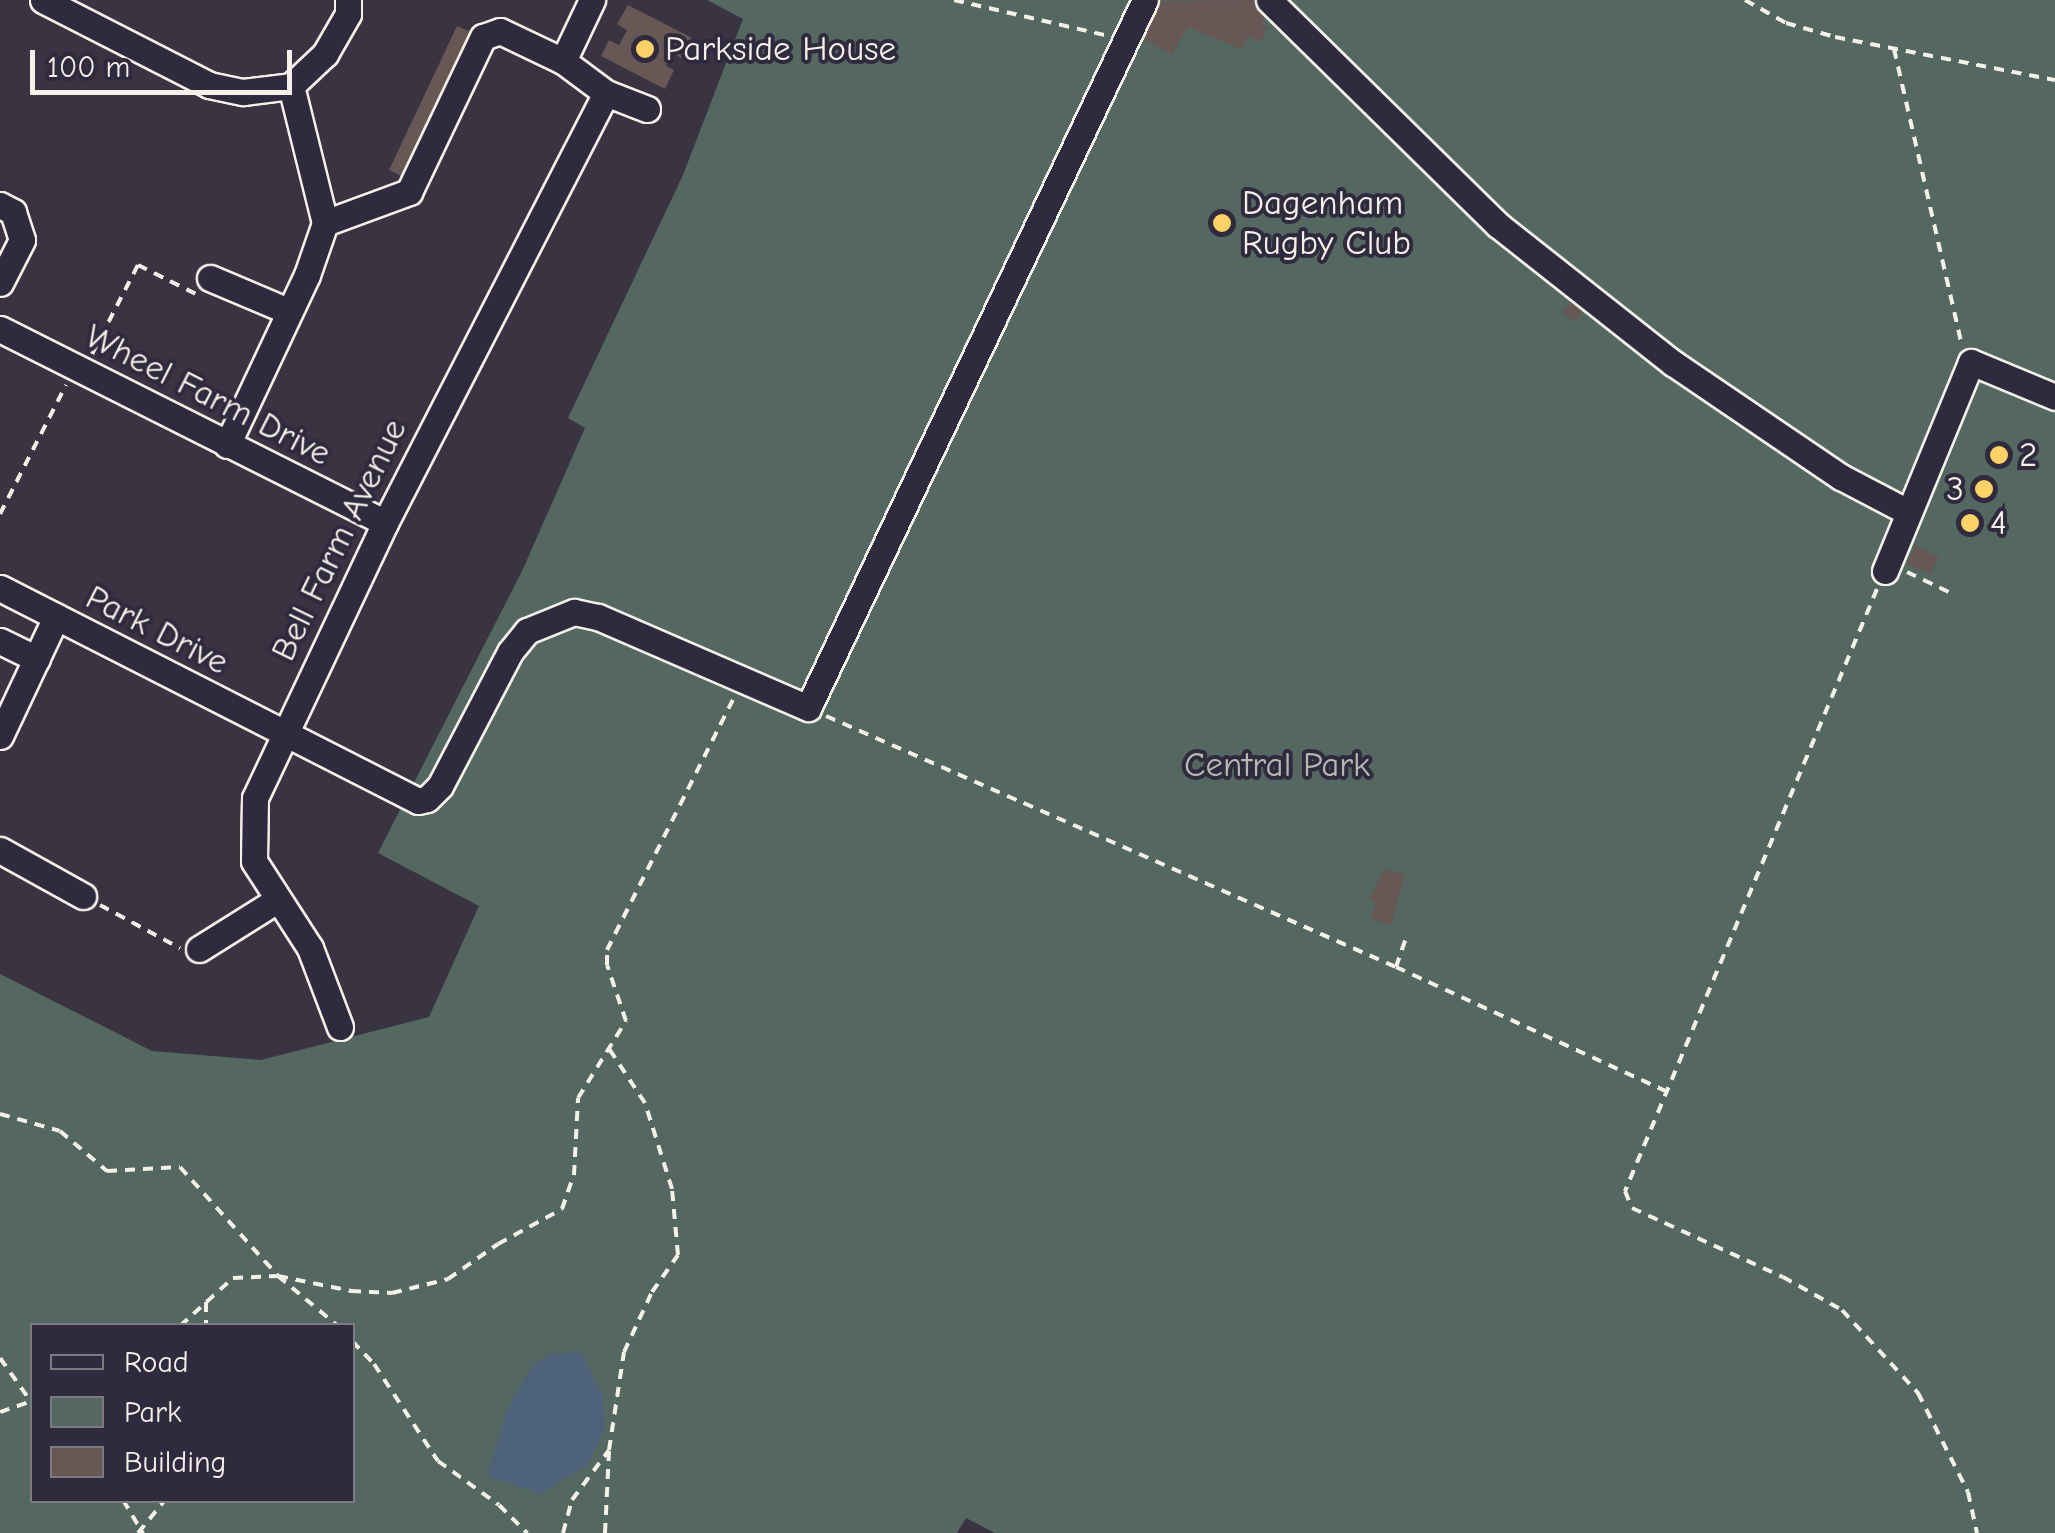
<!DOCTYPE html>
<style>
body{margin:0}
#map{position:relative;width:2055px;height:1533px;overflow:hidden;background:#3a3342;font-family:"Comic Neue",sans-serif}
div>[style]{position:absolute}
.green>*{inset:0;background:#546861}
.water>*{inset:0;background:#4e6379}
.building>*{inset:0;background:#675755}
.path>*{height:4px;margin-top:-2px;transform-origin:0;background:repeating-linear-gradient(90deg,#f4f1e8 0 10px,transparent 0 18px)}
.roads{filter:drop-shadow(2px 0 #f4f1e8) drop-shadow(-2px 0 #f4f1e8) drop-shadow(0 2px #f4f1e8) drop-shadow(0 -2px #f4f1e8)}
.minor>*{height:25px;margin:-12.5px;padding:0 12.5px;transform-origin:12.5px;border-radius:12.5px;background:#2f2a3d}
.dots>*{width:28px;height:28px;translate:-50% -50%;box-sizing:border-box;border:5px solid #2f2a3d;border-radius:50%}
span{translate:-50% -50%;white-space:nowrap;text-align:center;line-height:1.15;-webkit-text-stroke:8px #2f2a3d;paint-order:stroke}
.poi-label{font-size:35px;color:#f4f1e8}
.left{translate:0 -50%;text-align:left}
.right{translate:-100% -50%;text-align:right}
.street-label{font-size:35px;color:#f4f1e8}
.park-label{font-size:35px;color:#b4bab2}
.legend{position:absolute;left:30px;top:1323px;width:325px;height:180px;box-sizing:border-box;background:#2f2a3d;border:2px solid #7e7a81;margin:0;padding:12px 18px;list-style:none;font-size:30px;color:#f4f1e8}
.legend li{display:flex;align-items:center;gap:20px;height:50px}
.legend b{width:50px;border:2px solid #7e7a81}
.scale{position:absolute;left:30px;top:50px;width:262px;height:45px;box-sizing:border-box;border:5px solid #f4f1e8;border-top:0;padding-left:12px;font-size:30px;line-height:35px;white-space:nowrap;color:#f4f1e8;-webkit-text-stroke:8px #2f2a3d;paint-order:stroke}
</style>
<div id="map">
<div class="green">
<div style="clip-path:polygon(evenodd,707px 0,2055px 0,2055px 1533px,995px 1533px,966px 1518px,957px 1533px,0 1533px,0 974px,152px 1051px,261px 1060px,429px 1017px,479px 906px,378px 853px,523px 569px,585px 428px,568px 418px,683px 175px,743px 19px,707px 0,32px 1326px,352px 1326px,352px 1500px,32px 1500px,32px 1326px)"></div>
</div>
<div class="water">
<div style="clip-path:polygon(580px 1351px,602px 1393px,605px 1430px,587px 1465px,541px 1494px,487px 1476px,507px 1410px,533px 1364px,552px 1354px)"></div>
</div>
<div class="building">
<div style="clip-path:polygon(1252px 0,1267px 11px,1262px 24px,1268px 27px,1261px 42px,1249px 36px,1241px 49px,1188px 27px,1172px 54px,1142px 38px,1156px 13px,1152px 11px,1157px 1px)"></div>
<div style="clip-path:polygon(628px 5px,692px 38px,681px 58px,673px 53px,666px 66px,674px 70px,665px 89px,601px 56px,609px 40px,619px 45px,627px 30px,617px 24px)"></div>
<div style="clip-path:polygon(457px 26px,478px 35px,410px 180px,389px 170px)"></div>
<div style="clip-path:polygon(1574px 297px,1586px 306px,1575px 322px,1562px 313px)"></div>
<div style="clip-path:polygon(1915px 546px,1939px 557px,1930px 574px,1907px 564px)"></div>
<div style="clip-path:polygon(1384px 869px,1405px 875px,1391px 925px,1371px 919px,1376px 902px,1369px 900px)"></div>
</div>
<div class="path">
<div style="left:954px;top:0;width:155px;rotate:13.1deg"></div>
<div style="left:1745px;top:0;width:47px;rotate:29.3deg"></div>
<div style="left:1786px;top:23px;width:51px;rotate:15.9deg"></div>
<div style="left:1835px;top:37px;width:224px;rotate:11.1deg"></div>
<div style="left:1894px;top:49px;width:305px;rotate:77.1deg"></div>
<div style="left:92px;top:354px;width:100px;rotate:-62.7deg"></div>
<div style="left:138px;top:265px;width:65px;rotate:26.6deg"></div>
<div style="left:0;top:514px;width:145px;rotate:-62.9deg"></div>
<div style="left:1907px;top:572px;width:51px;rotate:25.6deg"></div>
<div style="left:1877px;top:589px;width:653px;rotate:112.71deg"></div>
<div style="left:1625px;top:1191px;width:18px;rotate:68deg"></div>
<div style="left:1632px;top:1208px;width:166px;rotate:24.6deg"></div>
<div style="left:1783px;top:1277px;width:68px;rotate:29.2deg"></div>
<div style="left:1842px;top:1310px;width:113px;rotate:47.5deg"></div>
<div style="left:1918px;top:1393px;width:111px;rotate:63.2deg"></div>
<div style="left:1968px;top:1492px;width:42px;rotate:77.6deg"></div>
<div style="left:826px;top:716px;width:623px;rotate:23.77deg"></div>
<div style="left:1396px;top:967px;width:297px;rotate:24.7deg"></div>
<div style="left:100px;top:905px;width:91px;rotate:28.3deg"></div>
<div style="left:1396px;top:967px;width:31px;rotate:-71deg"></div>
<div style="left:0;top:1114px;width:62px;rotate:15.8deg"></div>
<div style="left:60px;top:1131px;width:62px;rotate:40.4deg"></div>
<div style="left:107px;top:1171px;width:73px;rotate:-3.1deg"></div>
<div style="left:180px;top:1167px;width:147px;rotate:48deg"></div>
<div style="left:278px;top:1276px;width:78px;rotate:39.8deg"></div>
<div style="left:206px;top:1302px;width:24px;rotate:90deg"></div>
<div style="left:180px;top:1326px;width:72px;rotate:-42.2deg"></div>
<div style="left:233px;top:1278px;width:45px;rotate:-2.5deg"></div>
<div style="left:278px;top:1276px;width:75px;rotate:11.6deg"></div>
<div style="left:351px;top:1291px;width:41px;rotate:2.8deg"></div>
<div style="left:392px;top:1293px;width:58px;rotate:-14deg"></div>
<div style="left:448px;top:1279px;width:61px;rotate:-35deg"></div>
<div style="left:498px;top:1244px;width:73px;rotate:-28.7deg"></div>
<div style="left:562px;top:1209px;width:36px;rotate:-71deg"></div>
<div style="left:574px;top:1175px;width:77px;rotate:-87deg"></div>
<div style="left:578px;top:1098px;width:91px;rotate:-58.1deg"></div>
<div style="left:626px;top:1021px;width:59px;rotate:-108.7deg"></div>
<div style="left:607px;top:965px;width:15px;rotate:-90deg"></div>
<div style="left:607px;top:950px;width:282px;rotate:-63.3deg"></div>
<div style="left:352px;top:1341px;width:32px;rotate:46deg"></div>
<div style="left:374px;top:1364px;width:116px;rotate:56.6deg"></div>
<div style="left:438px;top:1461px;width:75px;rotate:35.8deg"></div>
<div style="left:499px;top:1505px;width:40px;rotate:45deg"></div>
<div style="left:0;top:1358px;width:55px;rotate:54.6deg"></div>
<div style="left:0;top:1412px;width:34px;rotate:-19deg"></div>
<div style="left:123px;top:1500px;width:39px;rotate:59deg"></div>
<div style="left:138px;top:1533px;width:43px;rotate:-50.7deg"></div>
<div style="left:563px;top:1533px;width:34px;rotate:-75deg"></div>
<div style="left:572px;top:1500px;width:62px;rotate:-53.5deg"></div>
<div style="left:609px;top:1450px;width:99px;rotate:-81.3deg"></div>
<div style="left:624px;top:1352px;width:66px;rotate:-65deg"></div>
<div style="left:652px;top:1292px;width:45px;rotate:-54.9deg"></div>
<div style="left:678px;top:1255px;width:66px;rotate:-95.2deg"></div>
<div style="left:672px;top:1189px;width:90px;rotate:-107.4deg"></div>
<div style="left:645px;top:1103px;width:67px;rotate:-123.5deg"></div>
<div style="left:605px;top:1533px;width:83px;rotate:-87.2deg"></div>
</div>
<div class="roads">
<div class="minor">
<div style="left:43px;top:0;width:186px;rotate:27.1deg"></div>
<div style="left:209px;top:85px;width:35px;rotate:12deg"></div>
<div style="left:243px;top:92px;width:48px;rotate:-7.1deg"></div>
<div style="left:291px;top:86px;width:47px;rotate:-43.3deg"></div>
<div style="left:325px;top:54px;width:46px;rotate:-60.1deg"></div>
<div style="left:348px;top:14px;width:14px;rotate:-90deg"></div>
<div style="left:1269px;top:0;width:321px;rotate:44.5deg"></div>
<div style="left:1498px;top:225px;width:223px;rotate:38.3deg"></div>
<div style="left:1673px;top:363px;width:203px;rotate:34.2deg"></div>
<div style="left:1841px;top:477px;width:76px;rotate:27.6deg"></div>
<div style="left:563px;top:61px;width:68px;rotate:-64.6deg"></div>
<div style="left:0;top:205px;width:15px;rotate:28deg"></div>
<div style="left:13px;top:212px;width:29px;rotate:72deg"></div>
<div style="left:22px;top:240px;width:48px;rotate:117.1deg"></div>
<div style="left:325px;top:223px;width:90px;rotate:-20.3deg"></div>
<div style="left:409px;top:192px;width:172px;rotate:-64.5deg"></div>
<div style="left:483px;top:37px;width:18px;rotate:-19deg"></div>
<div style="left:500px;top:31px;width:70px;rotate:25.5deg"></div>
<div style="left:563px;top:61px;width:54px;rotate:36.7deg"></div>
<div style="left:606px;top:93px;width:44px;rotate:21.3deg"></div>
<div style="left:210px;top:278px;width:85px;rotate:22.9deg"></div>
<div style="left:0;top:329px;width:431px;rotate:26.7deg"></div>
<div style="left:227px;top:445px;width:188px;rotate:-64.8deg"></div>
<div style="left:307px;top:275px;width:55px;rotate:-70.9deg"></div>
<div style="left:325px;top:223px;width:141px;rotate:-103.9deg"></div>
<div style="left:1885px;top:571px;width:226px;rotate:-67.6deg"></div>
<div style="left:1971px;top:362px;width:91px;rotate:22.6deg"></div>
<div style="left:0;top:588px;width:469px;rotate:27deg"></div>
<div style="left:418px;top:801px;width:9px;rotate:-13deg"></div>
<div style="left:427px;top:799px;width:18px;rotate:-45deg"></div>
<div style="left:440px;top:786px;width:151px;rotate:-62.4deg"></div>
<div style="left:510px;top:652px;width:27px;rotate:-51deg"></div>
<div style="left:527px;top:631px;width:51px;rotate:-22deg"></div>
<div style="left:574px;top:612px;width:25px;rotate:12deg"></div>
<div style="left:598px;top:617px;width:229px;rotate:23.4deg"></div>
<div style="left:808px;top:708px;width:784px;rotate:-64.55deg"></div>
<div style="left:0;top:641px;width:41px;rotate:25.9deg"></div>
<div style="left:0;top:736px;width:132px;rotate:-64.8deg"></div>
<div style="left:0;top:850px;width:95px;rotate:29deg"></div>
<div style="left:199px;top:949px;width:92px;rotate:-32.1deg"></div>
<div style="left:340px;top:1027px;width:85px;rotate:-110.8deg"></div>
<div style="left:310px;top:948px;width:103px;rotate:-122.8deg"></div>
<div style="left:254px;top:861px;width:63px;rotate:-89.1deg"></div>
<div style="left:255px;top:798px;width:304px;rotate:-64.7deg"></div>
<div style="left:385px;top:523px;width:483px;rotate:-62.8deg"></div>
</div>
</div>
<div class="dots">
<div style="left:645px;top:49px;background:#ffd166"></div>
<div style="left:1222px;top:223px;background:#ffd166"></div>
<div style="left:1999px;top:455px;background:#ffd166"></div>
<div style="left:1984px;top:489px;background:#ffd166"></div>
<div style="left:1970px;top:523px;background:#ffd166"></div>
</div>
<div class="poi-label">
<span class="left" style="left:665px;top:49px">Parkside House</span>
<span class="left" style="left:1242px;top:223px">Dagenham<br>Rugby Club</span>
<span class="left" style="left:2019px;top:455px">2</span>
<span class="right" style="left:1964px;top:489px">3</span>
<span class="left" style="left:1990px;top:523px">4</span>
</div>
<div class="street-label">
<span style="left:208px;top:395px;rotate:27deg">Wheel Farm Drive</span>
<span style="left:339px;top:540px;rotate:-64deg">Bell Farm Avenue</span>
<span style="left:157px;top:630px;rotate:27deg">Park Drive</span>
</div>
<div class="park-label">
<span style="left:1277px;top:765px">Central Park</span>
</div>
<ul class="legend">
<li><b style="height:12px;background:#2f2a3d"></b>Road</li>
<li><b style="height:28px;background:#546861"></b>Park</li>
<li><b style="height:28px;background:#675755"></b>Building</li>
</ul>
<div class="scale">100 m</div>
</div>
